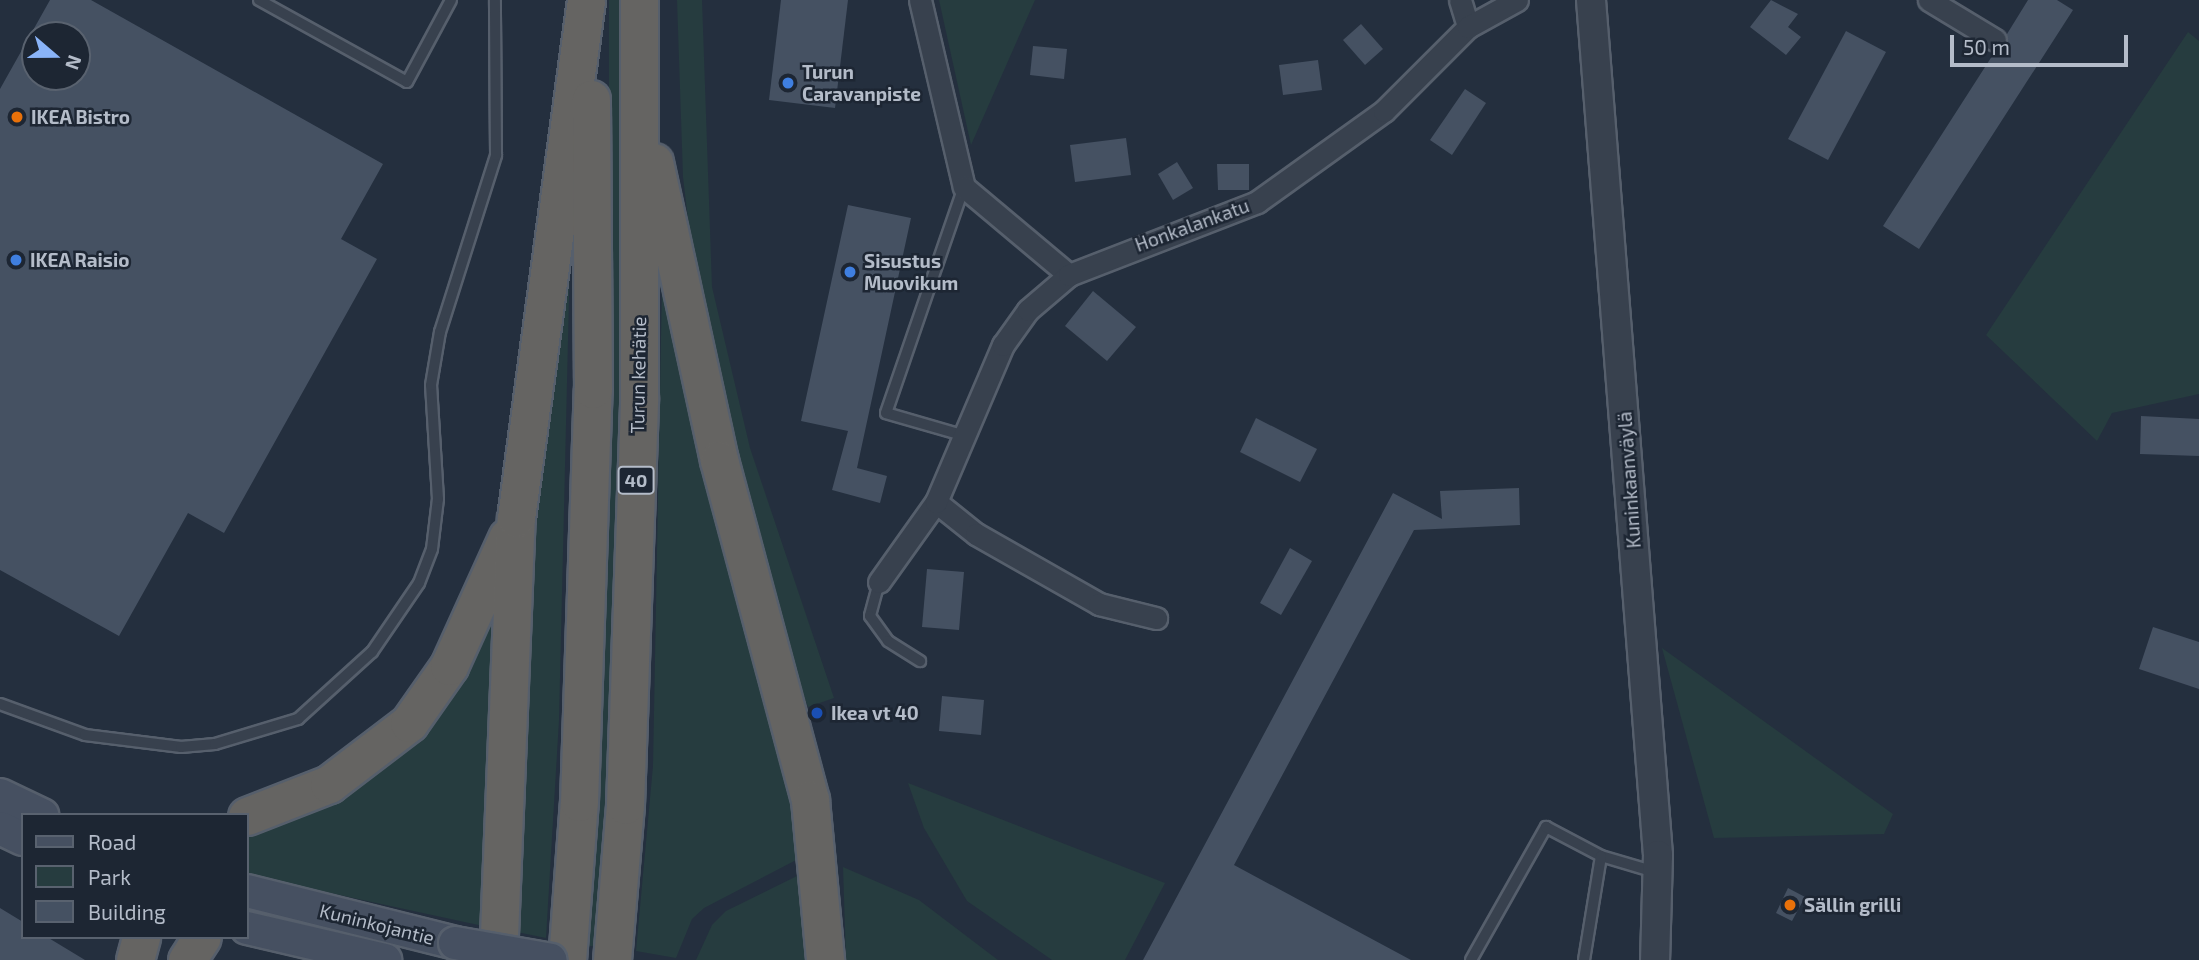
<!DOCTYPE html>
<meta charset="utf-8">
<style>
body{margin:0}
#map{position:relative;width:2199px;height:960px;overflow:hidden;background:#242f3e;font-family:"Exo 2",sans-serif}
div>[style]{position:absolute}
.green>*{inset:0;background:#263c3f}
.building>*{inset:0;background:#455162}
.roads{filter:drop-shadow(2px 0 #565f6c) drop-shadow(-2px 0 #565f6c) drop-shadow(0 2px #565f6c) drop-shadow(0 -2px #565f6c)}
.service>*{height:10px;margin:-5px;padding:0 5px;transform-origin:5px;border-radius:5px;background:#38414e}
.minor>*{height:21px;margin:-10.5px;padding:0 10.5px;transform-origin:10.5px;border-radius:10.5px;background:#38414e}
.tertiary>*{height:28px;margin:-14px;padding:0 14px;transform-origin:14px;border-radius:14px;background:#38414e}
.secondary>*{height:32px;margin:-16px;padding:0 16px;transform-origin:16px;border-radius:16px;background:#465061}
.trunk>*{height:37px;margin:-18.5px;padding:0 18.5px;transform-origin:18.5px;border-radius:18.5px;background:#656462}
.bridges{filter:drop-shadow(2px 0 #565f6c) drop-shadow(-2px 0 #565f6c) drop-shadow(0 2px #565f6c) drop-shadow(0 -2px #565f6c)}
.secondary-bridge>*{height:32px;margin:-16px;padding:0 16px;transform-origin:16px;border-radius:16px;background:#465061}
.dots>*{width:19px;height:19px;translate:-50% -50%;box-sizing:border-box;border:4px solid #1d2633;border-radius:50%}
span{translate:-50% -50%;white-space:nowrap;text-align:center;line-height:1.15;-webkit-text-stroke:5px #1d2633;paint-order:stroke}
.shield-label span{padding:2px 5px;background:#1d2633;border:2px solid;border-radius:5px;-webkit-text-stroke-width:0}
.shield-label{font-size:18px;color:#b4bcc9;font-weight:700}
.poi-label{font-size:19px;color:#b4bcc9;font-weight:700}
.left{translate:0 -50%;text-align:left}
.street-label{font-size:19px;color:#b4bcc9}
.legend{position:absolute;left:21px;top:813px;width:228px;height:126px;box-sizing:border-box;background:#1d2633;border:2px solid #59626f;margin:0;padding:9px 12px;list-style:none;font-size:21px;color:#b4bcc9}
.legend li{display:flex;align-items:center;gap:14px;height:35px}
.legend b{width:35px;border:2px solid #59626f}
.north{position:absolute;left:21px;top:21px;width:70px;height:70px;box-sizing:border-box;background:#1d2633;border:2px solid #59626f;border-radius:50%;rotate:110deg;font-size:19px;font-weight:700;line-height:28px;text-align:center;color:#b4bcc9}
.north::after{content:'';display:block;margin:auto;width:24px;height:32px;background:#8ab4f8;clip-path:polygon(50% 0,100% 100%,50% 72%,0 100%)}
.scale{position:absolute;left:1950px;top:35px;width:178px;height:32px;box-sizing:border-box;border:4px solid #b4bcc9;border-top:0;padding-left:9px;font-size:21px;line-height:24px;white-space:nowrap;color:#b4bcc9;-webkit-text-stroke:5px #1d2633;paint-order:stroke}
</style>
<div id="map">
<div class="green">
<div style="clip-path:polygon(609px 0,621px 0,621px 341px,612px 706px,598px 947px,583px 945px,609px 340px)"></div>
<div style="clip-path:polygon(677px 0,702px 0,712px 287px,750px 448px,834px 698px,808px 707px,769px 605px,696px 286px,683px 177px)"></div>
<div style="clip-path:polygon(939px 0,1035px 0,971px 145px)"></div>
<div style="clip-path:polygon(2188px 32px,2199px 41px,2199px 394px,2112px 413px,2097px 441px,1986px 335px)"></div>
<div style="clip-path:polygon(570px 256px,559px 720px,546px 938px,512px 931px,537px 512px)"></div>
<div style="clip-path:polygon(662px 284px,791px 783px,800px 858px,704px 908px,692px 919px,676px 958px,636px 951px,653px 766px)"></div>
<div style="clip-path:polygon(496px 609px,483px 926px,247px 875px,247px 833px,331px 802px,420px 734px,465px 672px)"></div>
<div style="clip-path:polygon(1662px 648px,1893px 814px,1884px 834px,1714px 838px)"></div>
<div style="clip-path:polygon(908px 783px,1165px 883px,1125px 960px,1052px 960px,967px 901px,924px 828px)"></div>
<div style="clip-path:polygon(843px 867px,919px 900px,998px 960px,846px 960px)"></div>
<div style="clip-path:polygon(803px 873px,805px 960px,696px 960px,712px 925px,726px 911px)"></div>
</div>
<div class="building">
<div style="clip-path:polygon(evenodd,50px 0,91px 0,383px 164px,341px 239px,377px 259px,224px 533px,188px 513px,119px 636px,0 570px,0 89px,50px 0,35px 35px,77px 35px,77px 77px,35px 77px,35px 35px)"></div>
<div style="clip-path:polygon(781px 0,848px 0,835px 108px,769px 100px)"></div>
<div style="clip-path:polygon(1771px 0,1798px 14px,1788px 27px,1801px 37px,1786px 55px,1750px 27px)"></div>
<div style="clip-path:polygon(2028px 0,2057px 0,2073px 10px,1919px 249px,1883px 226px,1994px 53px,2006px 47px,2007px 34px)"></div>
<div style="clip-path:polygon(1361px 24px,1383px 49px,1365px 65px,1343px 40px)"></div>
<div style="clip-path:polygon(1846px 31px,1886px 52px,1828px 160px,1788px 139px)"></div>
<div style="clip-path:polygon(1033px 46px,1067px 49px,1064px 79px,1030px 75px)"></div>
<div style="clip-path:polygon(1318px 60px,1322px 90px,1283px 95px,1279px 65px)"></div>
<div style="clip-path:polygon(1465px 89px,1486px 103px,1452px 155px,1430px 140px)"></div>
<div style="clip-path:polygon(1126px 138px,1131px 175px,1075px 182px,1070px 145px)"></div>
<div style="clip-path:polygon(1177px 162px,1193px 188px,1173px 200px,1158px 174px)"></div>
<div style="clip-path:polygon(1217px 164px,1249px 164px,1249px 190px,1218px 190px)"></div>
<div style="clip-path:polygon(848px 205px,911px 218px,857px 468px,887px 476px,880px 503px,832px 490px,848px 431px,801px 421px)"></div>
<div style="clip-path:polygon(1093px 291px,1136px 327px,1107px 361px,1065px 326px)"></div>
<div style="clip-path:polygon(2141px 416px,2199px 419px,2199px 456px,2140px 454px)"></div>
<div style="clip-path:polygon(1256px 418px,1317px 449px,1300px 482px,1240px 452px)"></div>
<div style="clip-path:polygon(1519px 488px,1520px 525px,1414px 530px,1234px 865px,1411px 960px,1143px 960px,1393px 493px,1442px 519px,1440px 491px)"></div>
<div style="clip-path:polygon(1290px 548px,1312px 561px,1281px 615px,1260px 603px)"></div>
<div style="clip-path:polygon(927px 569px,964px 572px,959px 630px,922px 627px)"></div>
<div style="clip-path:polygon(2153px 627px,2199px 642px,2199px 689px,2139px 669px)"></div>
<div style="clip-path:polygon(942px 696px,984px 700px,981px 735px,939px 731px)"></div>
<div style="clip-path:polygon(1788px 888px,1805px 897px,1792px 921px,1776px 913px)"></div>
<div style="clip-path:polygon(0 908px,23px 922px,23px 937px,47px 937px,85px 960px,0 960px)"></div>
</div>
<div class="roads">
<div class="service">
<div style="left:259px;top:0;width:169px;rotate:29deg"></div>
<div style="left:407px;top:82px;width:93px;rotate:-61.8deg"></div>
<div style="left:962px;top:435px;width:79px;rotate:-163.9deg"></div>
<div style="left:886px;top:413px;width:239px;rotate:-71deg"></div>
<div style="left:879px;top:582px;width:35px;rotate:105deg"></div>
<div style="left:870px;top:616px;width:31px;rotate:54deg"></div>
<div style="left:888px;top:641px;width:38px;rotate:32deg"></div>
<div style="left:0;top:704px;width:90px;rotate:20deg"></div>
<div style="left:85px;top:735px;width:97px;rotate:7.1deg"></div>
<div style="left:181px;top:747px;width:34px;rotate:-5deg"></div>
<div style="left:215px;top:744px;width:87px;rotate:-16.8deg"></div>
<div style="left:298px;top:719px;width:100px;rotate:-42.2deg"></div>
<div style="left:372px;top:652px;width:83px;rotate:-55.7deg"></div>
<div style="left:419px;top:583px;width:36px;rotate:-69deg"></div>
<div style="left:432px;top:549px;width:50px;rotate:-83.2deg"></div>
<div style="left:438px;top:499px;width:114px;rotate:-93.5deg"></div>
<div style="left:431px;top:385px;width:54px;rotate:-80.4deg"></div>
<div style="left:440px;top:332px;width:186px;rotate:-72.4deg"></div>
<div style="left:496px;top:155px;width:155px;rotate:-90.4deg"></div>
<div style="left:1471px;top:960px;width:153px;rotate:-60.6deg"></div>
<div style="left:1546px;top:827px;width:62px;rotate:27.8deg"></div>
<div style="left:1601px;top:856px;width:56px;rotate:16.5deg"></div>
<div style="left:1584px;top:960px;width:105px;rotate:-80.7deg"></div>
</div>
<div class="minor">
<div style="left:920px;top:0;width:192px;rotate:76.8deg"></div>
<div style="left:964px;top:187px;width:137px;rotate:40deg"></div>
<div style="left:1460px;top:0;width:28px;rotate:73deg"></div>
<div style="left:1929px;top:0;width:77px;rotate:31.2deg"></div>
<div style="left:936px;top:502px;width:51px;rotate:38.7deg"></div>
<div style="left:976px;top:534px;width:142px;rotate:29.6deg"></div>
<div style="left:1099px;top:604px;width:59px;rotate:13.8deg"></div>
<div style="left:879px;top:582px;width:98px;rotate:-54.5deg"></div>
<div style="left:936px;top:502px;width:171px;rotate:-66.9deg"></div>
<div style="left:1003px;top:345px;width:43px;rotate:-54.5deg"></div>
<div style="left:1028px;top:310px;width:54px;rotate:-40.5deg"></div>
<div style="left:1069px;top:275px;width:202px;rotate:-21.2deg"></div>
<div style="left:1257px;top:202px;width:156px;rotate:-35.6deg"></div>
<div style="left:1384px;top:111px;width:119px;rotate:-45deg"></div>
<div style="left:1468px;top:27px;width:56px;rotate:-28.9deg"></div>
</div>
<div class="tertiary">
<div style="left:1591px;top:0;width:858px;rotate:85.52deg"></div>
<div style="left:1658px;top:855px;width:105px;rotate:91.6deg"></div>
</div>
<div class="secondary">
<div style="left:0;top:795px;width:47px;rotate:25.5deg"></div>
<div style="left:0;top:828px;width:25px;rotate:26deg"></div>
<div style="left:247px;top:891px;width:214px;rotate:14deg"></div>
<div style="left:247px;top:928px;width:142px;rotate:13.1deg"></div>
</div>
<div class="trunk">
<div style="left:654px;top:162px;width:305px;rotate:77.7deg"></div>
<div style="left:719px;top:460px;width:352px;rotate:75deg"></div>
<div style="left:810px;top:800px;width:161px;rotate:84.6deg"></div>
<div style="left:247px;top:816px;width:88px;rotate:-21.3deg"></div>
<div style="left:329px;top:784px;width:101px;rotate:-37.3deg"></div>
<div style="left:409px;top:723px;width:70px;rotate:-54.9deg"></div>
<div style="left:449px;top:666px;width:141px;rotate:-65.6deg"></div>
<div style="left:135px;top:960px;width:24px;rotate:-75deg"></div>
<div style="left:187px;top:960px;width:27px;rotate:-57deg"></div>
<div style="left:498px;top:960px;width:442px;rotate:-87.7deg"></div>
<div style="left:516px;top:518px;width:523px;rotate:-82.3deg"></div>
<div style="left:567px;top:960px;width:158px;rotate:-85.7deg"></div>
<div style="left:579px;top:802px;width:413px;rotate:-88.1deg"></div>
<div style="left:593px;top:389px;width:290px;rotate:-90.4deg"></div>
<div style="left:612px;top:960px;width:156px;rotate:-85.2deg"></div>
<div style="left:625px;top:805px;width:408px;rotate:-88deg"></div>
<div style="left:639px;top:397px;width:397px;rotate:-90deg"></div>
</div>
</div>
<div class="bridges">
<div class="secondary-bridge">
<div style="left:455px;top:943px;width:97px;rotate:10deg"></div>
</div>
</div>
<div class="dots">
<div style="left:788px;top:83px;background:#3f7fe0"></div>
<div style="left:17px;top:117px;background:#e8710a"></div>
<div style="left:16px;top:260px;background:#3f7fe0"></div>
<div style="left:850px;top:272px;background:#3f7fe0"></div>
<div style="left:817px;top:713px;background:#1a4fb4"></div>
<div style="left:1790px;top:905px;background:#e8710a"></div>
</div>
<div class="shield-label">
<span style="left:636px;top:480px">40</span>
</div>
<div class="poi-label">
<span class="left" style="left:802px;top:83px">Turun<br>Caravanpiste</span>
<span class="left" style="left:31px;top:117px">IKEA Bistro</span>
<span class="left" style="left:30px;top:260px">IKEA Raisio</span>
<span class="left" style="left:864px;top:272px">Sisustus<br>Muovikum</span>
<span class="left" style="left:831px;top:713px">Ikea vt 40</span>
<span class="left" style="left:1804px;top:905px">Sällin grilli</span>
</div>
<div class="street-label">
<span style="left:1192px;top:225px;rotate:-20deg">Honkalankatu</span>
<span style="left:638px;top:375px;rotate:-89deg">Turun kehätie</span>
<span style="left:1629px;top:480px;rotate:-94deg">Kuninkaanväylä</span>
<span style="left:377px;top:924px;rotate:14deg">Kuninkojantie</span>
</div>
<ul class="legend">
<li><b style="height:9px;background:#465061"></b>Road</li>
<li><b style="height:19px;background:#263c3f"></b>Park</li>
<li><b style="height:19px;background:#455162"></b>Building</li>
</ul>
<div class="north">N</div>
<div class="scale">50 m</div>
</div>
